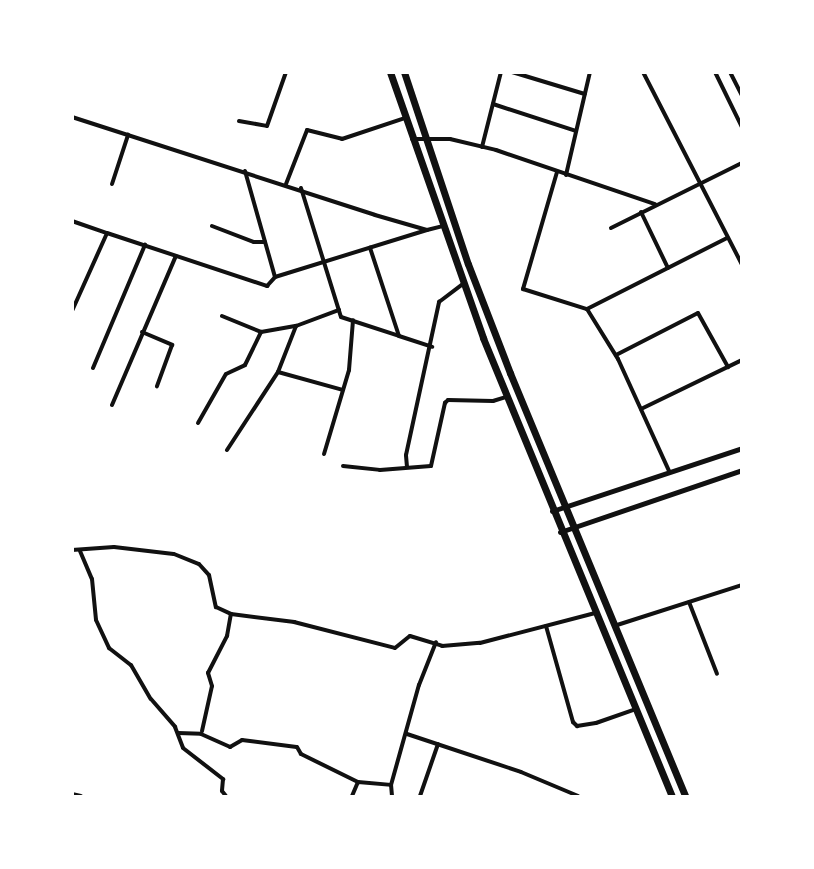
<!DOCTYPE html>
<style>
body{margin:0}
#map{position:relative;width:814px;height:869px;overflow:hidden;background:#fff;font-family:Mulish,sans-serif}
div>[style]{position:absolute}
.minor>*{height:4px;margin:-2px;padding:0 2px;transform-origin:2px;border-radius:2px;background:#111}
.tertiary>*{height:5px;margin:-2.5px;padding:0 2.5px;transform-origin:2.5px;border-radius:2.5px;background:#111}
.trunk>*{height:7px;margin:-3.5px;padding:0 3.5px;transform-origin:3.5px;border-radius:3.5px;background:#111}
span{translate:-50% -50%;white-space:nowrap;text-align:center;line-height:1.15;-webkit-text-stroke:5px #fff;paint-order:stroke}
.frame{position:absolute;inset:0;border:74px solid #fff;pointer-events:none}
</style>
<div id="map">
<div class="minor">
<div style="left:512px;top:72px;width:76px;rotate:16.8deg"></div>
<div style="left:643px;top:72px;width:217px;rotate:62.8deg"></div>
<div style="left:715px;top:72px;width:61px;rotate:63.9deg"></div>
<div style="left:730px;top:72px;width:27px;rotate:63deg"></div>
<div style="left:493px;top:104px;width:87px;rotate:18deg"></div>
<div style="left:72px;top:117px;width:318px;rotate:17.9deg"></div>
<div style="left:375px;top:215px;width:54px;rotate:16.1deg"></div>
<div style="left:427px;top:230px;width:16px;rotate:-14deg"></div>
<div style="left:239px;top:121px;width:28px;rotate:10deg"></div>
<div style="left:267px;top:126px;width:57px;rotate:-70.6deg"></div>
<div style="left:412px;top:139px;width:38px"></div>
<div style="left:450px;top:139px;width:47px;rotate:13.4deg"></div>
<div style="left:496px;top:150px;width:168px;rotate:18.8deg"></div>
<div style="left:482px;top:147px;width:77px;rotate:-75.8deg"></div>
<div style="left:245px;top:171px;width:110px;rotate:74.2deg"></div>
<div style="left:275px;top:277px;width:159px;rotate:-17.2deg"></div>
<div style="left:557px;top:172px;width:122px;rotate:106.2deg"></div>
<div style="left:523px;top:289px;width:67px;rotate:17.4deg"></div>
<div style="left:587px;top:309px;width:157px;rotate:-26.9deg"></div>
<div style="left:566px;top:175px;width:106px;rotate:-76.9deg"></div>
<div style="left:112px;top:184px;width:52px;rotate:-71.9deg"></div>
<div style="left:286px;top:184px;width:58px;rotate:-68.7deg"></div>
<div style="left:307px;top:130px;width:36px;rotate:14deg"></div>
<div style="left:342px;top:139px;width:66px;rotate:-18.4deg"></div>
<div style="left:301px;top:188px;width:135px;rotate:72.8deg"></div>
<div style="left:341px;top:317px;width:61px;rotate:18.1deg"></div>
<div style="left:399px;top:336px;width:93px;rotate:-108.2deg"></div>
<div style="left:641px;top:212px;width:62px;rotate:64.3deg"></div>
<div style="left:72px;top:221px;width:37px;rotate:19deg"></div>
<div style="left:212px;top:226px;width:45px;rotate:20.9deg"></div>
<div style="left:254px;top:242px;width:11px"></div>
<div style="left:611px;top:228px;width:146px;rotate:-26.4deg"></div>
<div style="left:587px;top:309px;width:59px;rotate:58.2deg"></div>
<div style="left:618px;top:359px;width:123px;rotate:65.5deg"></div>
<div style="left:72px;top:311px;width:85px;rotate:-65.8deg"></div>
<div style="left:107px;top:233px;width:169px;rotate:18.3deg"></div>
<div style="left:267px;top:286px;width:12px;rotate:-48deg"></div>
<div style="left:222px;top:316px;width:42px;rotate:22.3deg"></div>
<div style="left:261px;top:332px;width:36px;rotate:-10deg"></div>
<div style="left:296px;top:326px;width:46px;rotate:-20.4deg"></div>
<div style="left:142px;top:332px;width:33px;rotate:23deg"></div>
<div style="left:172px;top:345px;width:44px;rotate:110.1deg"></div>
<div style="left:399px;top:336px;width:35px;rotate:18deg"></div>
<div style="left:616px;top:355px;width:92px;rotate:-27.1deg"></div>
<div style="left:698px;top:313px;width:62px;rotate:60.9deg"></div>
<div style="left:93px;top:368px;width:134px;rotate:-67.1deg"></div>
<div style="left:278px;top:372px;width:67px;rotate:15.5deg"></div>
<div style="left:112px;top:405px;width:162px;rotate:-66.8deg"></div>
<div style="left:641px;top:409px;width:112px;rotate:-25.9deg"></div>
<div style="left:198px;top:423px;width:56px;rotate:-60.3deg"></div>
<div style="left:226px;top:374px;width:21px;rotate:-25deg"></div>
<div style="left:245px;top:365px;width:37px;rotate:-64deg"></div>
<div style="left:227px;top:450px;width:93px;rotate:-56.8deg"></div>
<div style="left:278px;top:372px;width:49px;rotate:-68.6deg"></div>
<div style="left:324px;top:454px;width:88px;rotate:-73.4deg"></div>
<div style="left:349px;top:370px;width:50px;rotate:-85.4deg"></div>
<div style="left:343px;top:466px;width:37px;rotate:6deg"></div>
<div style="left:380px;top:470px;width:51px;rotate:-4.5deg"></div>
<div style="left:431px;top:466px;width:65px;rotate:-77.5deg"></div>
<div style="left:445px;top:403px;width:4px;rotate:-45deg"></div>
<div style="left:448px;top:400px;width:45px;rotate:1.3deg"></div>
<div style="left:493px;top:401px;width:14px;rotate:-17deg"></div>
<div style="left:407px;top:467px;width:12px;rotate:-95deg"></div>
<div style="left:406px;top:455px;width:157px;rotate:-77.8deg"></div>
<div style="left:439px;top:302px;width:30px;rotate:-37deg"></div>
<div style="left:72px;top:550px;width:42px;rotate:-4.1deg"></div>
<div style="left:114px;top:547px;width:60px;rotate:6.7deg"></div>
<div style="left:174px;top:554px;width:27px;rotate:22deg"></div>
<div style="left:199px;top:564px;width:15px;rotate:48deg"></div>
<div style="left:209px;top:575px;width:33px;rotate:78deg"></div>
<div style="left:216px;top:607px;width:17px;rotate:25deg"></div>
<div style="left:231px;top:614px;width:64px;rotate:7.2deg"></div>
<div style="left:294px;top:622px;width:104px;rotate:14.4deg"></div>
<div style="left:395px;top:648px;width:19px;rotate:-39deg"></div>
<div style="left:410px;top:636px;width:34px;rotate:17deg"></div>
<div style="left:442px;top:646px;width:38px;rotate:-5deg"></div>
<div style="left:480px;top:643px;width:119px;rotate:-14.6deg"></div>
<div style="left:80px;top:551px;width:30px;rotate:67deg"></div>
<div style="left:92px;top:579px;width:41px;rotate:84.4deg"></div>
<div style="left:96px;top:620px;width:31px;rotate:65deg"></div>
<div style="left:109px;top:648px;width:28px;rotate:38deg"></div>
<div style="left:131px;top:665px;width:39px;rotate:60deg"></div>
<div style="left:151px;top:699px;width:37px;rotate:49deg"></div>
<div style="left:175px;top:727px;width:22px;rotate:69deg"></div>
<div style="left:183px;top:748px;width:51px;rotate:37.8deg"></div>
<div style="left:223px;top:779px;width:12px;rotate:95deg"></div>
<div style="left:222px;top:791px;width:6px;rotate:51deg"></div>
<div style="left:689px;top:602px;width:77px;rotate:68.7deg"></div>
<div style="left:546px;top:626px;width:100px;rotate:74.3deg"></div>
<div style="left:573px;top:722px;width:6px;rotate:45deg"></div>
<div style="left:577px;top:726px;width:19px;rotate:-9deg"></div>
<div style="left:596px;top:723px;width:42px;rotate:-19.3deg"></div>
<div style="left:614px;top:626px;width:134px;rotate:-17.8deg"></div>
<div style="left:202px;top:731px;width:46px;rotate:-77.5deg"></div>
<div style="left:212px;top:686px;width:14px;rotate:-107deg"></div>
<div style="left:208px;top:673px;width:42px;rotate:-62.8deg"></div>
<div style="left:227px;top:636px;width:22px;rotate:-80deg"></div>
<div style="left:178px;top:733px;width:23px;rotate:2deg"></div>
<div style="left:201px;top:734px;width:32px;rotate:24deg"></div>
<div style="left:230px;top:747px;width:14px;rotate:-30deg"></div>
<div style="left:242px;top:740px;width:55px;rotate:7.3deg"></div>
<div style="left:297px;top:747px;width:8px;rotate:60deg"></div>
<div style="left:301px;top:754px;width:64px;rotate:26.2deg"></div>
<div style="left:358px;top:782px;width:33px;rotate:5deg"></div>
<div style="left:407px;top:734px;width:120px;rotate:18.4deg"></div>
<div style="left:521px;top:772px;width:62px;rotate:22.8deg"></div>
<div style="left:72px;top:794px;width:9px;rotate:13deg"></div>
<div style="left:352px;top:796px;width:15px;rotate:-67deg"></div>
<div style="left:392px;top:796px;width:11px;rotate:-95deg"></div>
<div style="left:391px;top:785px;width:104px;rotate:-74.4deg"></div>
<div style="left:419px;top:685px;width:46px;rotate:-68.4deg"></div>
<div style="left:420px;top:796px;width:55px;rotate:-70.9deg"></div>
</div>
<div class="tertiary">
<div style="left:552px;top:511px;width:200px;rotate:-18.3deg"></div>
<div style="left:560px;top:532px;width:192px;rotate:-18.8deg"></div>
</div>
<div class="trunk">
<div style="left:390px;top:72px;width:282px;rotate:70.7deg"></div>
<div style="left:483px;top:338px;width:495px;rotate:67.6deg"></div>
<div style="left:404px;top:72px;width:202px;rotate:71.6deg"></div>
<div style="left:468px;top:264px;width:117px;rotate:68.9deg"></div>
<div style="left:510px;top:373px;width:458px;rotate:67.5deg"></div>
</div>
<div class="frame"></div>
</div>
